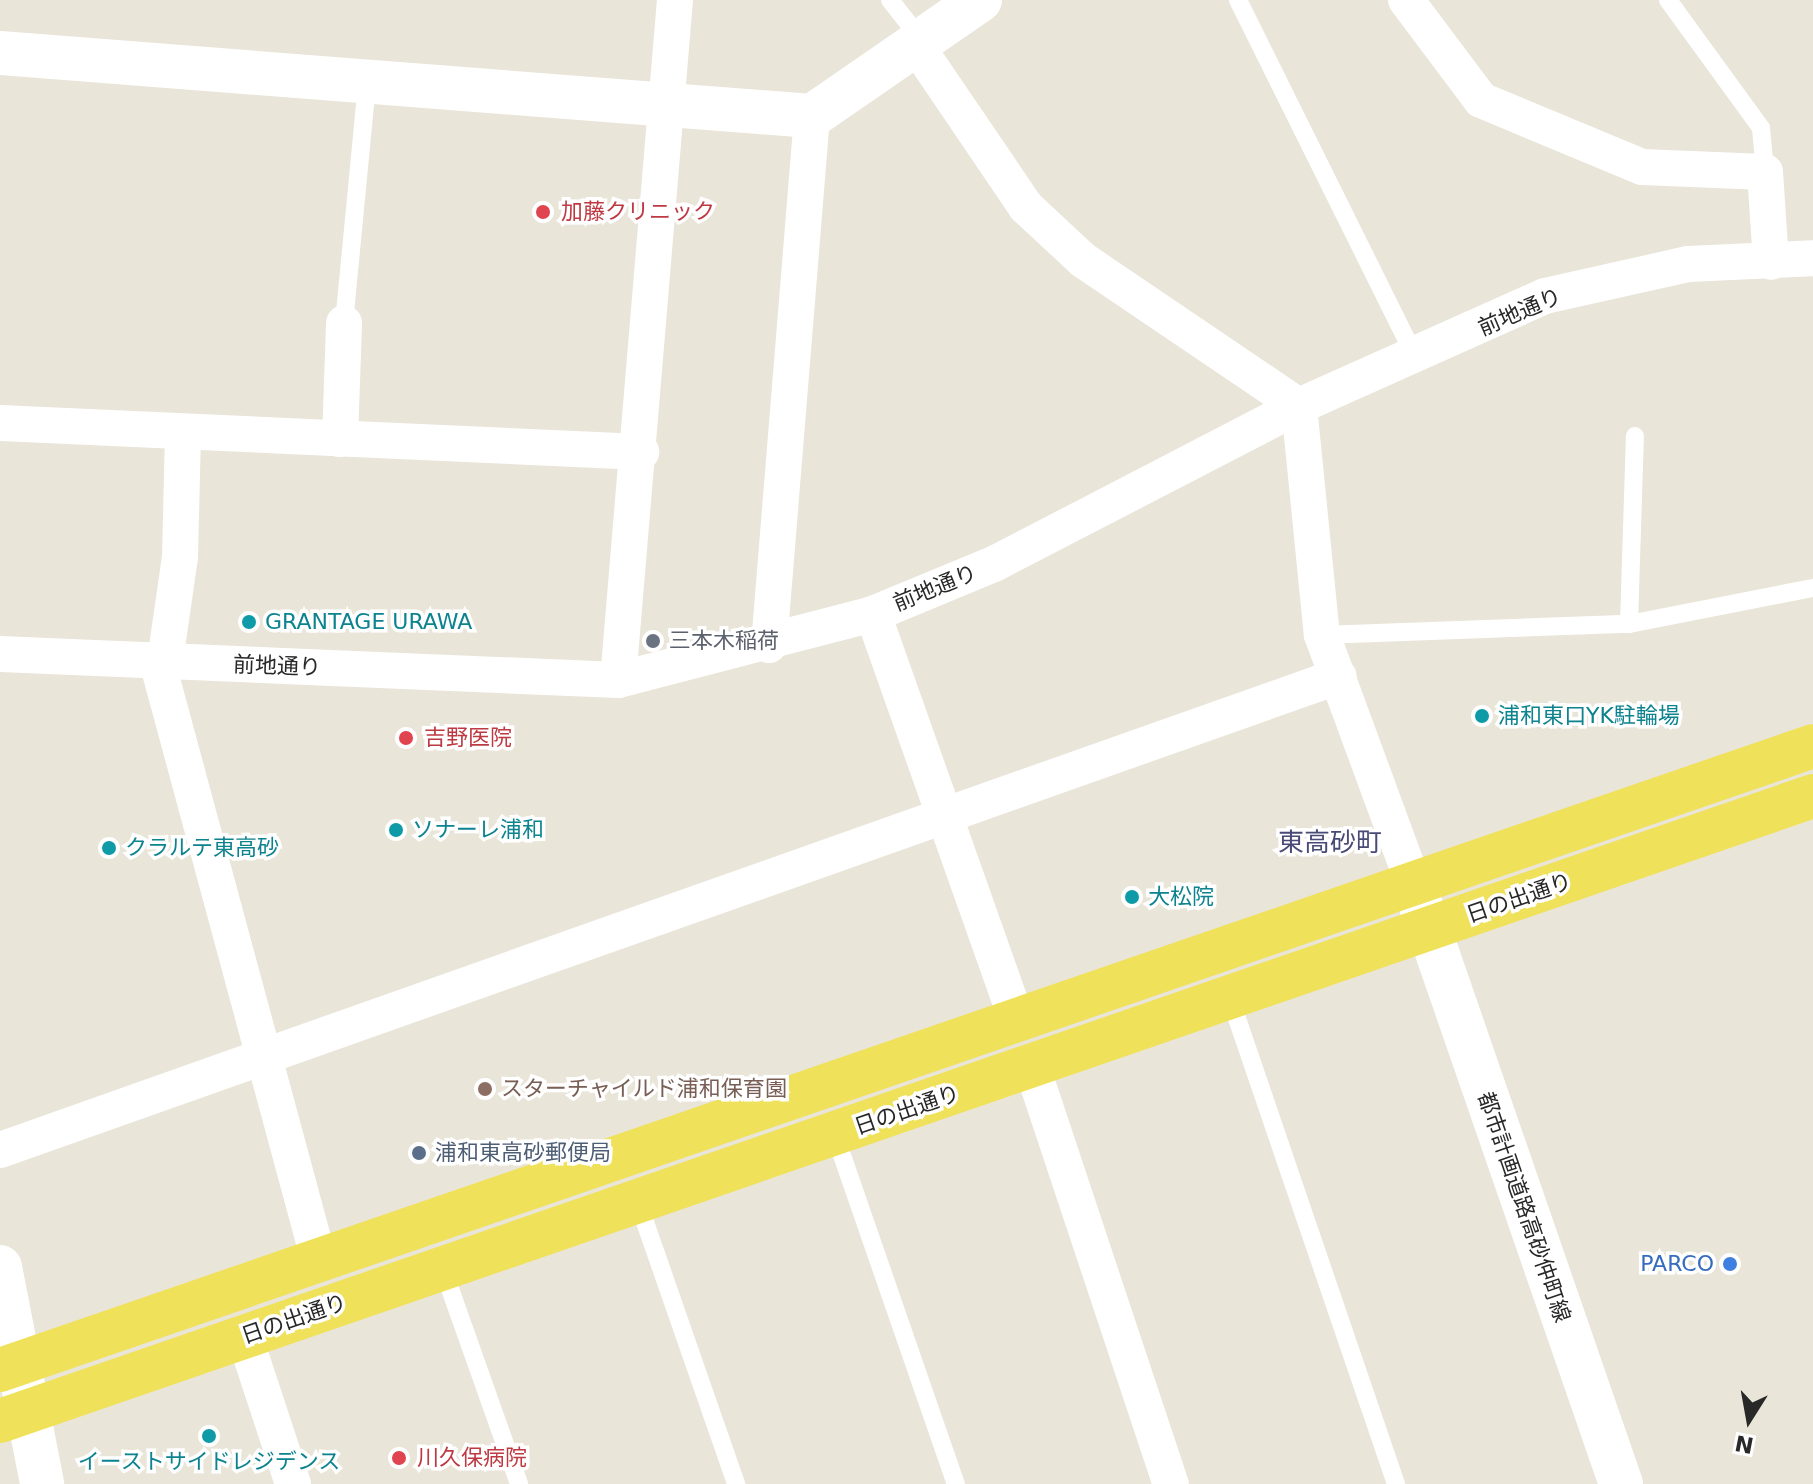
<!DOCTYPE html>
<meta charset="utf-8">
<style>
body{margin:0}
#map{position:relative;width:1813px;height:1484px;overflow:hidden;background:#eae5d9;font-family:"DejaVu Sans","Noto Sans JP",sans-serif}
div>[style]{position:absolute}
.lane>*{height:18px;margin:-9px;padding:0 9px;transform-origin:9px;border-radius:9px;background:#fff}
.street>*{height:36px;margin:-18px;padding:0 18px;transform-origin:18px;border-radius:18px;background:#fff}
.secondary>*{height:44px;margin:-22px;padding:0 22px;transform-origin:22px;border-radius:22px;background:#fff}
.primary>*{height:44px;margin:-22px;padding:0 22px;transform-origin:22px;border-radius:22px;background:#efe159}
.dots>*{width:22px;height:22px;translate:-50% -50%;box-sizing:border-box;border:4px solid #fff;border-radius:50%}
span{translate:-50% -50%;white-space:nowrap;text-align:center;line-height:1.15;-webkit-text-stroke:7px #fff;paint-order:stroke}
.health-label{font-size:22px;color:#be3a42}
.left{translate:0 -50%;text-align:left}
.street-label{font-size:22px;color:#282828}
.culture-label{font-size:22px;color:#0d838f}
.worship-label{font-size:22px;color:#5b616d}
.education-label{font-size:22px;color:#785e54}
.service-label{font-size:22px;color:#4e5e75}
.shop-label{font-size:22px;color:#366cbe}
.right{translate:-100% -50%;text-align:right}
.quarter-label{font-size:26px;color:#494b77}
.north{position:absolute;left:1709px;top:1380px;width:80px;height:80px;-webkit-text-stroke:6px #fff;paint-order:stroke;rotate:191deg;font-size:22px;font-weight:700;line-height:32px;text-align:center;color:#282828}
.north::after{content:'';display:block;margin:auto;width:28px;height:36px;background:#282828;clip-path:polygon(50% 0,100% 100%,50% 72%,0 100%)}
</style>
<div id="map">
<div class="lane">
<div style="left:890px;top:0;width:53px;rotate:51.8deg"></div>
<div style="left:1238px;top:0;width:401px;rotate:63.6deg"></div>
<div style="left:1668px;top:0;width:158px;rotate:54deg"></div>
<div style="left:1761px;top:128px;width:44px;rotate:84.8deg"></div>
<div style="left:344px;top:323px;width:241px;rotate:-84.5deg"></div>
<div style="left:1629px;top:624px;width:188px;rotate:-88.2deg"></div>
<div style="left:1322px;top:635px;width:307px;rotate:-2.1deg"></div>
<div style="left:1629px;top:624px;width:187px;rotate:-11.1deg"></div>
<div style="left:1230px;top:998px;width:514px;rotate:71.14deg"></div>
<div style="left:835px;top:1135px;width:369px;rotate:70.9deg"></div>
<div style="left:638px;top:1202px;width:299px;rotate:70.8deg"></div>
<div style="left:443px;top:1269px;width:228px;rotate:70.5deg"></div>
</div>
<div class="street">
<div style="left:1406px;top:0;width:125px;rotate:53.1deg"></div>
<div style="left:1481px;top:100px;width:174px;rotate:22.6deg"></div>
<div style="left:1642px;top:167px;width:123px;rotate:2.3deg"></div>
<div style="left:1765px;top:172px;width:90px;rotate:86.2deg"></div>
<div style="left:918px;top:48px;width:192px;rotate:55.8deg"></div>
<div style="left:1026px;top:207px;width:78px;rotate:42.9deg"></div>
<div style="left:1083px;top:260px;width:261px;rotate:34.1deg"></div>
<div style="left:1299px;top:406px;width:230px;rotate:84.3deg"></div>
<div style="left:1322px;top:635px;width:261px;rotate:69.8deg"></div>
<div style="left:0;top:423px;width:642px;rotate:2.59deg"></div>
<div style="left:340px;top:439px;width:116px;rotate:-88deg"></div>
<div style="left:873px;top:614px;width:429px;rotate:70.5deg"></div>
<div style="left:769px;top:645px;width:531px;rotate:-85.35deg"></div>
<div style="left:0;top:654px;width:619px;rotate:2.41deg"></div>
<div style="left:618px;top:680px;width:263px;rotate:-14.5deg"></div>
<div style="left:873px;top:614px;width:131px;rotate:-22.5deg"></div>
<div style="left:994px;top:564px;width:343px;rotate:-27.4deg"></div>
<div style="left:1299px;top:406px;width:269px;rotate:-24.1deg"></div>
<div style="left:1545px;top:296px;width:147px;rotate:-12.6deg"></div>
<div style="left:1688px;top:264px;width:125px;rotate:-2.7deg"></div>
<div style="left:157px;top:661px;width:617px;rotate:74.88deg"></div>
<div style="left:165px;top:661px;width:105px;rotate:-81.8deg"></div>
<div style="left:180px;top:557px;width:125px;rotate:-88.6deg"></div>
<div style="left:618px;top:680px;width:682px;rotate:-85.21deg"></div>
<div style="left:1032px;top:1067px;width:440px;rotate:71.6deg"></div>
<div style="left:0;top:1150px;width:1420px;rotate:-19.49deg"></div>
<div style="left:244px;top:1335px;width:157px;rotate:71.8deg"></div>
</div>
<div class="secondary">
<div style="left:0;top:53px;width:814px;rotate:4.44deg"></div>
<div style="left:812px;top:116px;width:204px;rotate:-34.6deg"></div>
<div style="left:1412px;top:880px;width:639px;rotate:70.91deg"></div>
<div style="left:0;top:1267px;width:221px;rotate:79deg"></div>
</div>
<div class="primary">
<div style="left:0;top:1370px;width:1917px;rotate:-18.99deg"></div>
<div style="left:0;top:1421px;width:1918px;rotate:-19.02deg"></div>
</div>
<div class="dots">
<div style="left:543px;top:212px;background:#e0444e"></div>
<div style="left:249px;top:622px;background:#0f9aa8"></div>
<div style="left:653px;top:641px;background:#6b7280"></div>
<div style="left:1482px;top:716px;background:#0f9aa8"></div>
<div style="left:406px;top:738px;background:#e0444e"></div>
<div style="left:396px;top:830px;background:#0f9aa8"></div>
<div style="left:109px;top:848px;background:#0f9aa8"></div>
<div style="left:1132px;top:897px;background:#0f9aa8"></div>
<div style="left:485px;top:1089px;background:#8d6e63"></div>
<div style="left:419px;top:1153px;background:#5c6f8a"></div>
<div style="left:1730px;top:1264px;background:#3f7fe0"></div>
<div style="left:209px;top:1436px;background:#0f9aa8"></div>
<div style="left:399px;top:1458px;background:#e0444e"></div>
</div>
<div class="health-label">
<span class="left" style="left:561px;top:212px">加藤クリニック</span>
<span class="left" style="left:424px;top:738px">吉野医院</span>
<span class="left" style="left:417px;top:1458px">川久保病院</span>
</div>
<div class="street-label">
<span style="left:1520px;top:312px;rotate:-23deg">前地通り</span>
<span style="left:935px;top:588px;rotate:-22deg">前地通り</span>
<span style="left:277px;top:666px;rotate:2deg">前地通り</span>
<span style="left:1519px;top:898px;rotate:-19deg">日の出通り</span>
<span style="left:907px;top:1110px;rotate:-19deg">日の出通り</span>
<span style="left:1524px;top:1207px;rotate:71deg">都市計画道路高砂仲町線</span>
<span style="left:294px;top:1319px;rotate:-19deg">日の出通り</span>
</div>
<div class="culture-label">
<span class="left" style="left:265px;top:622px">GRANTAGE URAWA</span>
<span class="left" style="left:1498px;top:716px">浦和東口YK駐輪場</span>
<span class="left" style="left:412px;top:830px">ソナーレ浦和</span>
<span class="left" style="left:125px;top:848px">クラルテ東高砂</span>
<span class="left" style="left:1148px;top:897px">大松院</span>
<span style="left:209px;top:1462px">イーストサイドレジデンス</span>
</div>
<div class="worship-label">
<span class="left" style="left:669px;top:641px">三本木稲荷</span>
</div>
<div class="education-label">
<span class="left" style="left:501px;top:1089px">スターチャイルド浦和保育園</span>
</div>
<div class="service-label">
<span class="left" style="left:435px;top:1153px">浦和東高砂郵便局</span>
</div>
<div class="shop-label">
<span class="right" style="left:1714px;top:1264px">PARCO</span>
</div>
<div class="quarter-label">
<span style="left:1330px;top:843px">東高砂町</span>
</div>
<div class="north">N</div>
</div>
